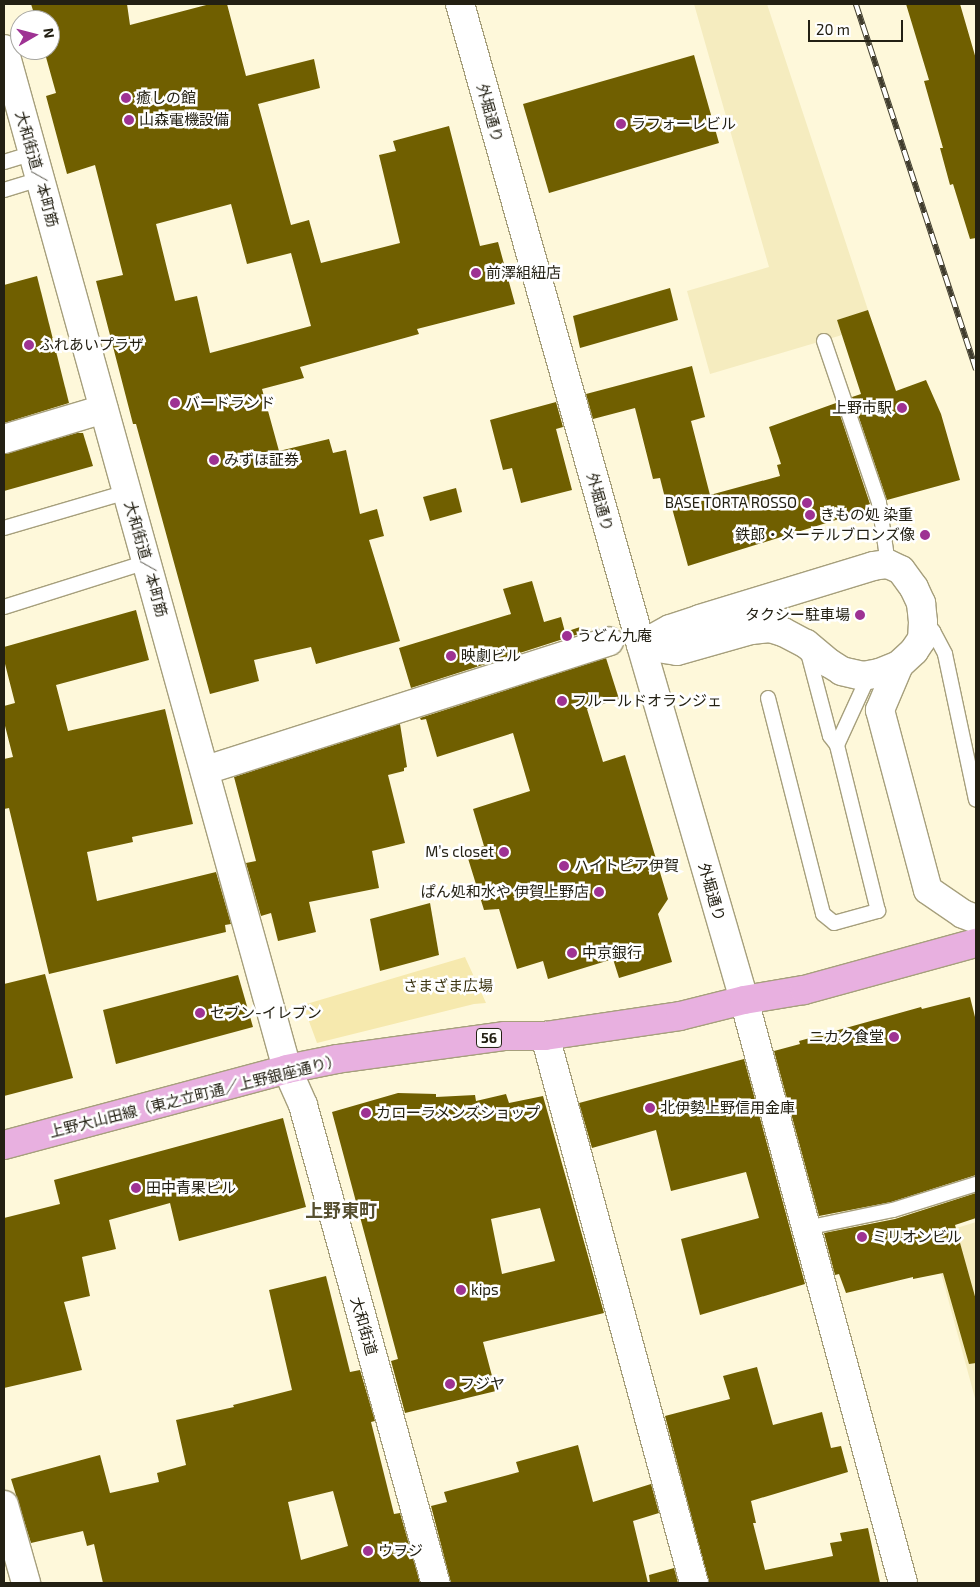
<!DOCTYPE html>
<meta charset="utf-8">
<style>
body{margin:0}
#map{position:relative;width:980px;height:1587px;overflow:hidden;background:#fef8da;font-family:"Exo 2","Noto Sans JP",sans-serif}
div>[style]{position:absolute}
.built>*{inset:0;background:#f5ecbf}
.green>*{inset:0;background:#f6e9ae}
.building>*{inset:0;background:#705f00}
.roads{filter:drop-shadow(1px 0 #a69f7c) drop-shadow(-1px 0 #a69f7c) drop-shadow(0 1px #a69f7c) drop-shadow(0 -1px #a69f7c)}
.lane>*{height:14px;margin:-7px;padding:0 7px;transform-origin:7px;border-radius:7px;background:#fff}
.street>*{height:28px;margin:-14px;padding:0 14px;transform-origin:14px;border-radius:14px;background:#fff}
.secondary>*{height:28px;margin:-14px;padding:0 14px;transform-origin:14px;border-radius:14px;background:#fff}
.primary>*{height:28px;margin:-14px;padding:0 14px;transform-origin:14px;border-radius:14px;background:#e8b0e0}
.rail>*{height:5.5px;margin-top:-2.75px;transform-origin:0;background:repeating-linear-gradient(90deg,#fff 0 11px,#413d2e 0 22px);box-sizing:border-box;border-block:1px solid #413d2e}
.dots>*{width:14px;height:14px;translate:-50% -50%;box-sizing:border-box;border:2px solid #fff;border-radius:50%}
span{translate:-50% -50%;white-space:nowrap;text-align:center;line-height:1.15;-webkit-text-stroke:5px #fff;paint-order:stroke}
.shield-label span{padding:1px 4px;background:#fff;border:1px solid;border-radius:4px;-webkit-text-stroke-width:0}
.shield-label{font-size:14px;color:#232013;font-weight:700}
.poi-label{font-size:15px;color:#232013}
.left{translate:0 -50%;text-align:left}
.right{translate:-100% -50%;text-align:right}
.street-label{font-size:15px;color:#232013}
.park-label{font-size:15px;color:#3c3411}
.quarter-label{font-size:18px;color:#564f30;font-weight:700}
.frame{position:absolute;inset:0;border:5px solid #232013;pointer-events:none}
.north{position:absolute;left:10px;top:10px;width:50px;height:50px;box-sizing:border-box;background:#fff;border:1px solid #a7a6a1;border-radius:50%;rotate:82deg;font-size:14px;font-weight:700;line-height:20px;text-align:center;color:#232013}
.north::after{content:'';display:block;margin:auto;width:18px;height:22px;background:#9e3293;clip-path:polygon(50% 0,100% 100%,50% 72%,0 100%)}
.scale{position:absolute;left:808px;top:20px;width:95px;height:22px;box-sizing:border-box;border:2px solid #232013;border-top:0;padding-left:6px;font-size:15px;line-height:18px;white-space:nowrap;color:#232013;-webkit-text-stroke:4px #fff;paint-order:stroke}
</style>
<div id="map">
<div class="built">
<div style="clip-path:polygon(694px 4px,767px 4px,868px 310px,837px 320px,842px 335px,710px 374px,687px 291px,769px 267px)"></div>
<div style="clip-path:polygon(976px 1222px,976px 1402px,931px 1236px)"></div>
</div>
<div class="green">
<div style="clip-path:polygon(465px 957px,486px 1003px,474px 1004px,317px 1043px,303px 1005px)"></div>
</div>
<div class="building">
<div style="clip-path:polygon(evenodd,31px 4px,127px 4px,130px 25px,210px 4px,227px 4px,246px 76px,314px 59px,320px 88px,258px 104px,291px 225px,309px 220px,321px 263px,400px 243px,379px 155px,396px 151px,393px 141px,449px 126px,480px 246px,498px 242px,515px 304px,417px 329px,419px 334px,300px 367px,304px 378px,262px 389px,279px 451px,329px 439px,333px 453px,346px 450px,360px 514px,377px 509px,384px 536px,369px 540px,400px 641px,316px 664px,311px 647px,254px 660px,259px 681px,210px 694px,136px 424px,133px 424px,96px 281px,123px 275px,95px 165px,67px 174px,46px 96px,56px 93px,44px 50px,50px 50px,50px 20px,36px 20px,31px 4px,231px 204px,247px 264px,291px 253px,311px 326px,210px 353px,197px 296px,175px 301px,156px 224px,231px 204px)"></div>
<div style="clip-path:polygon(906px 4px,960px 4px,976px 59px,976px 238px,970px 239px,953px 184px,950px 185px,940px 148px,943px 148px,924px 81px,929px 80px)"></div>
<div style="clip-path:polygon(694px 55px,719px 143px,549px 193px,523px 104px)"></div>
<div style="clip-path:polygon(37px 276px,69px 403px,4px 423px,4px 285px)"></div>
<div style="clip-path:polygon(670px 288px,678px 320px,580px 348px,573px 316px)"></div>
<div style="clip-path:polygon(868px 310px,896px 391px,926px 380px,941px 414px,960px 480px,887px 500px,852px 397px,861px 394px,837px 320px)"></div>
<div style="clip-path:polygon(692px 366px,705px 417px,691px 421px,710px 495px,780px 476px,777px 465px,781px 464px,769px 427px,836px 403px,870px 504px,867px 505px,868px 510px,688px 566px,670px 501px,666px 502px,660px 478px,653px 479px,635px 408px,593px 419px,586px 394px)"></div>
<div style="clip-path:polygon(556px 402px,563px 427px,556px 429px,572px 490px,521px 503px,512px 468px,503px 470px,490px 420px)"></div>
<div style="clip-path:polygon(77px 433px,83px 433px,93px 466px,4px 491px,4px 454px)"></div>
<div style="clip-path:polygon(456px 488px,462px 512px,430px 521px,423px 497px)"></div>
<div style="clip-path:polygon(532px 581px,544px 622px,561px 617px,565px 632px,580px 627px,582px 633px,411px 688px,399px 648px,511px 614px,503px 589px)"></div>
<div style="clip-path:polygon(136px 610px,149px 660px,56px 685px,68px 731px,165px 709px,193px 824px,132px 837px,133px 842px,87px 852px,97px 901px,216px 872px,231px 924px,225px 925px,226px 932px,49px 974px,9px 808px,4px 809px,4px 759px,13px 757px,4px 722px,4px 706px,15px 703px,4px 660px,4px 647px)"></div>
<div style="clip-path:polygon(606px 658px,619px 699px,587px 709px,603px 762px,625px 755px,668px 899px,658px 914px,672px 962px,619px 978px,613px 959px,548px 979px,543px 961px,517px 969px,499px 909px,484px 910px,466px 852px,484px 846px,473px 809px,530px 791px,513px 733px,437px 757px,426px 719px,421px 720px,420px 718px)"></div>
<div style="clip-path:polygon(400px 724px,407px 767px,404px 768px,404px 771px,388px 775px,405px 843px,372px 851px,379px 888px,309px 902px,316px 932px,278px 941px,271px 913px,261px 916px,246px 863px,256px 861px,234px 777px)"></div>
<div style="clip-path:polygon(430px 903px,439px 955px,380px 971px,370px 919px)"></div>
<div style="clip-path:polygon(45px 974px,73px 1078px,4px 1096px,4px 984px)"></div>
<div style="clip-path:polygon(238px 975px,253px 1027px,116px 1064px,103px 1010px)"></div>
<div style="clip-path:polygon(970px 997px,976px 1021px,976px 1175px,891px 1202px,819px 1216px,774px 1051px,800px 1044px,799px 1041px,921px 1007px,922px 1009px)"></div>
<div style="clip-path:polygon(744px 1059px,805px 1284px,700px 1315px,681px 1239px,759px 1218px,746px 1172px,671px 1191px,656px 1130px,592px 1148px,579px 1103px)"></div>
<div style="clip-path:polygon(evenodd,398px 1093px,436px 1094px,436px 1097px,475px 1095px,476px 1101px,506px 1094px,509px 1103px,543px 1096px,604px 1313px,483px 1342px,496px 1391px,405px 1413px,391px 1361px,398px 1359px,332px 1112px,398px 1093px,540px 1208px,555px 1261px,502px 1274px,491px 1219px,540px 1208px)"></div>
<div style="clip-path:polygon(283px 1118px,306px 1207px,179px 1241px,170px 1203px,109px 1220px,116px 1249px,82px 1257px,90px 1296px,64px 1302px,82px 1370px,4px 1388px,4px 1218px,60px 1204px,54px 1180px)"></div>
<div style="clip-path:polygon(976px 1193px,976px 1218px,955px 1225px,976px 1300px,976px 1363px,969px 1364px,943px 1273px,913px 1279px,913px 1277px,846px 1293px,839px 1274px,835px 1275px,824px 1233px,895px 1219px)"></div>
<div style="clip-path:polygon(evenodd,326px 1276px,350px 1372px,360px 1370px,375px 1421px,371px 1422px,394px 1514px,400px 1513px,420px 1583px,103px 1583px,94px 1544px,87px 1546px,83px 1531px,31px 1543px,11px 1479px,100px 1455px,110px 1493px,159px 1482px,157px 1473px,186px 1465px,176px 1420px,234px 1407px,233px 1405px,292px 1390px,269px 1290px,326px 1276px,333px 1491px,348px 1546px,301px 1560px,288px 1502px,333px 1491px)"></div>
<div style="clip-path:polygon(757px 1367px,773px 1425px,822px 1412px,831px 1448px,841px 1446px,848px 1472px,751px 1501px,756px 1523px,753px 1523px,765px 1570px,833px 1556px,830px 1543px,842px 1541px,840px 1533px,868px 1528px,880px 1583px,709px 1583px,665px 1416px,730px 1399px,723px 1376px)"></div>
<div style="clip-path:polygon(578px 1445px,593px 1502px,651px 1484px,659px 1513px,633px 1521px,648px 1583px,451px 1583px,431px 1506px,447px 1502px,444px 1492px,519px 1472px,516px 1462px)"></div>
<div style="clip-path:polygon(674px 1568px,678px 1583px,650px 1583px,649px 1575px)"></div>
</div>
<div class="roads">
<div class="lane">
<div style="left:4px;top:162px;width:30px;rotate:-17deg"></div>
<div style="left:4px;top:190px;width:38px;rotate:-17deg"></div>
<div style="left:824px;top:341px;width:171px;rotate:71.2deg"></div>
<div style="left:879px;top:503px;width:62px;rotate:81.6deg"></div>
<div style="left:4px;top:528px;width:128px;rotate:-16.3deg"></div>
<div style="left:4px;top:607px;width:150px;rotate:-17.5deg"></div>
<div style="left:924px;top:622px;width:13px;rotate:45deg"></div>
<div style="left:933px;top:631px;width:26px;rotate:62deg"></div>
<div style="left:945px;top:654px;width:149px;rotate:78deg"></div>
<div style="left:807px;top:649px;width:90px;rotate:75.2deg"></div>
<div style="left:830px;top:736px;width:11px;rotate:52deg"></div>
<div style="left:837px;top:745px;width:77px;rotate:-65.4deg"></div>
<div style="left:768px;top:698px;width:223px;rotate:75.7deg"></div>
<div style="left:823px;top:914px;width:14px;rotate:39deg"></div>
<div style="left:834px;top:923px;width:46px;rotate:-15.3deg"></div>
<div style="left:878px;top:911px;width:171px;rotate:-103.9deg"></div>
<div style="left:806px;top:1228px;width:89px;rotate:-11.7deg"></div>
<div style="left:893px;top:1210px;width:87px;rotate:-17.4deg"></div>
</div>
<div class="street">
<div style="left:460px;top:4px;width:666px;rotate:74.23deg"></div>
<div style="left:4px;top:49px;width:1059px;rotate:74.49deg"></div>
<div style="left:287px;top:1069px;width:39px;rotate:66deg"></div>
<div style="left:303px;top:1105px;width:496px;rotate:74.5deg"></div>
<div style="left:4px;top:439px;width:104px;rotate:-16.7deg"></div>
<div style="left:206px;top:770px;width:423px;rotate:-17.7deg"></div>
<div style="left:744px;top:1000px;width:604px;rotate:74.74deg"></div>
<div style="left:545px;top:1036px;width:567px;rotate:74.76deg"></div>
<div style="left:4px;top:1505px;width:81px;rotate:74.2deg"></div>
</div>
<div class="secondary">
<div style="left:888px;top:564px;width:14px;rotate:25deg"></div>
<div style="left:901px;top:570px;width:22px;rotate:54deg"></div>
<div style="left:914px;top:588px;width:17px;rotate:65deg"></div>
<div style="left:921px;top:603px;width:19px;rotate:84deg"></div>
<div style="left:923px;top:622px;width:17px;rotate:93deg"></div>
<div style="left:922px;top:639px;width:14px;rotate:124deg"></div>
<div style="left:914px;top:651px;width:21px;rotate:137deg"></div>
<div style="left:899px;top:665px;width:22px;rotate:158deg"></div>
<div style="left:879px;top:673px;width:16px;rotate:169deg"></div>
<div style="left:863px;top:676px;width:22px;rotate:-167deg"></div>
<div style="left:842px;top:671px;width:15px;rotate:-148deg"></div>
<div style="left:829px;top:663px;width:30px;rotate:-140deg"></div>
<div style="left:806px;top:644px;width:26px;rotate:-152deg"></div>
<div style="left:783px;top:632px;width:14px;rotate:-163deg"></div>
<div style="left:770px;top:628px;width:19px;rotate:174deg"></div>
<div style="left:751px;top:630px;width:77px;rotate:164.2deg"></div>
<div style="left:677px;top:651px;width:36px;rotate:-171deg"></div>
<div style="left:641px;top:645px;width:33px;rotate:-29deg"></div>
<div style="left:670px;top:629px;width:32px;rotate:-18deg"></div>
<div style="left:700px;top:619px;width:181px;rotate:-17deg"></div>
<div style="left:873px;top:566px;width:15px;rotate:-8deg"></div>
<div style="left:641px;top:645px;width:370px;rotate:73.8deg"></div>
<div style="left:899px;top:665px;width:49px;rotate:112.9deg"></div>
<div style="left:880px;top:710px;width:186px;rotate:75.1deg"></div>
<div style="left:928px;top:890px;width:42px;rotate:34.4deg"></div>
<div style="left:963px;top:914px;width:14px;rotate:21deg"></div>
</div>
<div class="primary">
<div style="left:4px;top:1145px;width:293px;rotate:-15deg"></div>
<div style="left:287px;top:1069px;width:51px;rotate:-11.3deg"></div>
<div style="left:337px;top:1059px;width:170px;rotate:-7.8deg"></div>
<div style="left:505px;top:1036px;width:40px"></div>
<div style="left:545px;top:1036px;width:136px;rotate:-8.4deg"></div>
<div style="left:680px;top:1016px;width:66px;rotate:-14deg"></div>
<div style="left:744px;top:1000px;width:61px;rotate:-9.5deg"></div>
<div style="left:804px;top:990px;width:178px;rotate:-15.3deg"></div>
</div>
</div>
<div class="rail">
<div style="left:856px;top:4px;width:385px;rotate:71.8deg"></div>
</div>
<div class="dots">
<div style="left:126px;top:98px;background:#9e3293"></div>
<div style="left:129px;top:120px;background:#9e3293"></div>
<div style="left:621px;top:124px;background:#9e3293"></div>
<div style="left:476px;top:273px;background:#9e3293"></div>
<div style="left:29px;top:345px;background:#9e3293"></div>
<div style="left:175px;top:403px;background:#9e3293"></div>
<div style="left:902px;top:408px;background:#9e3293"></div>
<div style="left:214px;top:460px;background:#9e3293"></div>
<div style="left:807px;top:503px;background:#9e3293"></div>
<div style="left:810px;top:515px;background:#9e3293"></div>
<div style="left:925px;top:535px;background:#9e3293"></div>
<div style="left:860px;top:615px;background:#9e3293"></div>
<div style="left:567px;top:636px;background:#9e3293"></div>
<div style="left:451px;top:656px;background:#9e3293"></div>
<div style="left:562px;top:701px;background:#9e3293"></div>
<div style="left:504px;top:852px;background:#9e3293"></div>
<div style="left:564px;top:866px;background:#9e3293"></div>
<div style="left:599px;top:892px;background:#9e3293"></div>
<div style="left:572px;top:953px;background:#9e3293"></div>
<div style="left:200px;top:1013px;background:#9e3293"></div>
<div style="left:894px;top:1037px;background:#9e3293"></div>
<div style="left:650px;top:1108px;background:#9e3293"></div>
<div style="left:366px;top:1113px;background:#9e3293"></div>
<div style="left:136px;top:1188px;background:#9e3293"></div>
<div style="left:862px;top:1237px;background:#9e3293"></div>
<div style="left:461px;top:1290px;background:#9e3293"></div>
<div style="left:450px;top:1384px;background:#9e3293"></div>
<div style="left:368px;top:1551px;background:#9e3293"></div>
</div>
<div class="shield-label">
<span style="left:489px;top:1038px">56</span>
</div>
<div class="poi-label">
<span class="left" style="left:136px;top:98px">癒しの館</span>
<span class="left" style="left:139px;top:120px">山森電機設備</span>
<span class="left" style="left:631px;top:124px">ラフォーレビル</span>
<span class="left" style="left:486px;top:273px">前澤組紐店</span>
<span class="left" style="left:39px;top:345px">ふれあいプラザ</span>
<span class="left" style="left:185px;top:403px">バードランド</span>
<span class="right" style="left:892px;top:408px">上野市駅</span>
<span class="left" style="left:224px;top:460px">みずほ証券</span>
<span class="right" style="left:797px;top:503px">BASE TORTA ROSSO</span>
<span class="left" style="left:820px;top:515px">きもの処 染重</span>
<span class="right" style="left:915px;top:535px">鉄郎・メーテルブロンズ像</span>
<span class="right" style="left:850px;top:615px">タクシー駐車場</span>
<span class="left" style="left:577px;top:636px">うどん九庵</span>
<span class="left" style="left:461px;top:656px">映劇ビル</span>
<span class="left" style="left:572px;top:701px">フルールドオランジェ</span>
<span class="right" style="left:494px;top:852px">M’s closet</span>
<span class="left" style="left:574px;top:866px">ハイトピア伊賀</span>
<span class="right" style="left:589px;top:892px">ぱん処和水や 伊賀上野店</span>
<span class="left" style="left:582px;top:953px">中京銀行</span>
<span class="left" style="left:210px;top:1013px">セブン-イレブン</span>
<span class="right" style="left:884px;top:1037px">ニカク食堂</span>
<span class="left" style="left:660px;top:1108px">北伊勢上野信用金庫</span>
<span class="left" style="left:376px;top:1113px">カローラメンズショップ</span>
<span class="left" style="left:146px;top:1188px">田中青果ビル</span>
<span class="left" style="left:872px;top:1237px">ミリオンビル</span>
<span class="left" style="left:471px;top:1290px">kips</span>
<span class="left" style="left:460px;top:1384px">フジヤ</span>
<span class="left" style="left:378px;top:1551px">ウヲジ</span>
</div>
<div class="street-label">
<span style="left:490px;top:113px;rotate:74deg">外堀通り</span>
<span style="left:37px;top:169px;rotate:74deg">大和街道／本町筋</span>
<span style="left:600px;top:502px;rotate:74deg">外堀通り</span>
<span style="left:146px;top:559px;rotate:74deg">大和街道／本町筋</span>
<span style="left:712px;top:892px;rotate:74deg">外堀通り</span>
<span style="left:195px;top:1096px;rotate:-14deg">上野大山田線（東之立町通／上野銀座通り）</span>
<span style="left:364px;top:1326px;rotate:74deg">大和街道</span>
</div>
<div class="park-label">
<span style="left:448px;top:986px">さまざま広場</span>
</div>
<div class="quarter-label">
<span style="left:341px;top:1210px">上野東町</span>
</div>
<div class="frame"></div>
<div class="north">N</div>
<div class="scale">20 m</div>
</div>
